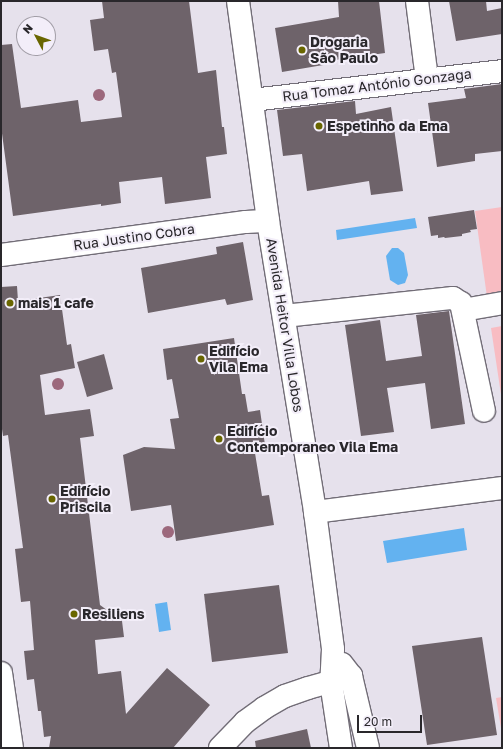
<!DOCTYPE html>
<meta charset="utf-8">
<style>
body{margin:0}
#map{position:relative;width:503px;height:749px;overflow:hidden;background:#e6e1ec;font-family:"Golos Text",sans-serif}
div>[style]{position:absolute}
.green>*{inset:0;background:#f8bcc2}
.water>*{inset:0;background:#63b2f0}
.building>*{inset:0;background:#6e636a}
.roads{filter:drop-shadow(1px 0 #726d77) drop-shadow(-1px 0 #726d77) drop-shadow(0 1px #726d77) drop-shadow(0 -1px #726d77)}
.minor>*{height:22px;margin:-11px;padding:0 11px;transform-origin:11px;border-radius:11px;background:#fff}
.trees>*{width:12px;height:12px;margin:-6px;border-radius:50%;background:#9c687c}
.dots>*{width:11px;height:11px;translate:-50% -50%;box-sizing:border-box;border:2px solid #f3eef9;border-radius:50%}
span{translate:-50% -50%;white-space:nowrap;text-align:center;line-height:1.15;-webkit-text-stroke:4px #f3eef9;paint-order:stroke}
.poi-label{font-size:14px;color:#29272b;font-weight:700}
.left{translate:0 -50%;text-align:left}
.street-label{font-size:14px;color:#29272b}
.frame{position:absolute;inset:0;border:2px solid #29272b;pointer-events:none}
.north{position:absolute;left:16px;top:16px;width:40px;height:40px;box-sizing:border-box;background:#f3eef9;border:1px solid #a29ea7;border-radius:50%;rotate:311deg;font-size:11px;font-weight:700;line-height:16px;text-align:center;color:#29272b}
.north::after{content:'';display:block;margin:auto;width:14px;height:18px;background:#696600;clip-path:polygon(50% 0,100% 100%,50% 72%,0 100%)}
.scale{position:absolute;left:357px;top:715px;width:65px;height:18px;box-sizing:border-box;border:2px solid #29272b;border-top:0;padding-left:5px;font-size:12px;line-height:14px;white-space:nowrap;color:#29272b;-webkit-text-stroke:3px #f3eef9;paint-order:stroke}
</style>
<div id="map">
<div class="green">
<div style="clip-path:polygon(502px 207px,502px 295px,487px 297px,475px 211px)"></div>
<div style="clip-path:polygon(502px 326px,502px 401px,491px 328px)"></div>
<div style="clip-path:polygon(502px 697px,502px 734px,496px 698px)"></div>
</div>
<div class="water">
<div style="clip-path:polygon(415px 218px,417px 228px,337px 240px,336px 230px)"></div>
<div style="clip-path:polygon(392px 248px,398px 248px,404px 253px,408px 275px,405px 283px,398px 285px,390px 280px,386px 256px)"></div>
<div style="clip-path:polygon(464px 528px,467px 550px,387px 563px,383px 541px)"></div>
<div style="clip-path:polygon(167px 602px,171px 630px,159px 632px,155px 604px)"></div>
</div>
<div class="building">
<div style="clip-path:polygon(102px 1px,189px 1px,198px 73px,216px 70px,222px 127px,224px 127px,227px 154px,206px 157px,211px 198px,165px 204px,162px 177px,119px 182px,121px 203px,101px 206px,101px 204px,13px 216px,1px 126px,1px 45px,12px 44px,21px 108px,78px 100px,81px 122px,122px 117px,116px 72px,112px 73px,108px 49px,94px 51px,90px 20px,104px 18px)"></div>
<div style="clip-path:polygon(338px 1px,379px 1px,385px 53px,328px 61px,329px 64px,282px 72px,275px 28px,339px 17px)"></div>
<div style="clip-path:polygon(449px 1px,486px 1px,487px 11px,502px 8px,502px 34px,456px 41px)"></div>
<div style="clip-path:polygon(502px 84px,502px 151px,475px 154px,475px 161px,437px 167px,428px 103px,466px 98px,464px 89px)"></div>
<div style="clip-path:polygon(355px 101px,356px 114px,391px 107px,403px 191px,371px 195px,369px 181px,307px 191px,302px 154px,283px 156px,277px 110px)"></div>
<div style="clip-path:polygon(474px 210px,477px 229px,470px 230px,471px 232px,462px 234px,462px 236px,445px 238px,444px 237px,438px 238px,438px 235px,431px 236px,428px 217px)"></div>
<div style="clip-path:polygon(243px 242px,253px 300px,227px 305px,225px 299px,148px 313px,141px 268px,217px 254px,216px 247px)"></div>
<div style="clip-path:polygon(17px 286px,18px 301px,60px 295px,67px 345px,71px 344px,75px 368px,40px 375px,45px 415px,90px 409px,94px 436px,80px 438px,100px 605px,122px 621px,124px 637px,95px 640px,98px 674px,121px 671px,126px 714px,167px 668px,210px 705px,173px 748px,49px 748px,51px 736px,44px 737px,41px 711px,38px 711px,34px 679px,27px 680px,24px 651px,34px 650px,30px 601px,21px 602px,15px 549px,23px 548px,8px 435px,3px 436px,1px 422px,1px 287px)"></div>
<div style="clip-path:polygon(449px 311px,465px 424px,431px 429px,425px 383px,387px 388px,394px 432px,361px 436px,345px 325px,380px 320px,386px 361px,422px 356px,416px 315px)"></div>
<div style="clip-path:polygon(234px 338px,242px 394px,245px 394px,248px 412px,260px 410px,265px 445px,254px 447px,262px 496px,269px 495px,274px 525px,176px 541px,171px 505px,131px 511px,123px 455px,144px 447px,175px 449px,170px 419px,179px 418px,172px 379px,167px 380px,163px 349px)"></div>
<div style="clip-path:polygon(104px 354px,113px 389px,87px 397px,77px 362px)"></div>
<div style="clip-path:polygon(279px 585px,288px 653px,212px 662px,204px 594px)"></div>
<div style="clip-path:polygon(482px 637px,497px 735px,427px 745px,412px 646px)"></div>
<div style="clip-path:polygon(307px 729px,311px 748px,256px 748px,255px 741px)"></div>
</div>
<div class="roads">
<div class="minor">
<div style="left:238px;top:1px;width:222px;rotate:82.2deg"></div>
<div style="left:268px;top:221px;width:295px;rotate:80.8deg"></div>
<div style="left:315px;top:512px;width:138px;rotate:82.5deg"></div>
<div style="left:333px;top:649px;width:33px;rotate:93deg"></div>
<div style="left:331px;top:682px;width:67px;rotate:81.4deg"></div>
<div style="left:417px;top:1px;width:79px;rotate:82.7deg"></div>
<div style="left:252px;top:100px;width:252px;rotate:-6.6deg"></div>
<div style="left:1px;top:255px;width:247px;rotate:-7.7deg"></div>
<div style="left:246px;top:222px;width:22px;rotate:-3deg"></div>
<div style="left:463px;top:310px;width:40px;rotate:-10deg"></div>
<div style="left:284px;top:316px;width:170px;rotate:-6.1deg"></div>
<div style="left:453px;top:298px;width:9px;rotate:32deg"></div>
<div style="left:461px;top:303px;width:110px;rotate:78deg"></div>
<div style="left:315px;top:512px;width:189px;rotate:-7.3deg"></div>
<div style="left:342px;top:664px;width:15px;rotate:53deg"></div>
<div style="left:351px;top:676px;width:74px;rotate:76.7deg"></div>
<div style="left:1px;top:673px;width:76px;rotate:81.7deg"></div>
<div style="left:220px;top:748px;width:36px;rotate:-46deg"></div>
<div style="left:245px;top:722px;width:24px;rotate:-36deg"></div>
<div style="left:264px;top:708px;width:24px;rotate:-30deg"></div>
<div style="left:285px;top:696px;width:24px;rotate:-19deg"></div>
<div style="left:308px;top:688px;width:45px;rotate:-15.6deg"></div>
</div>
</div>
<div class="trees">
<div style="left:99px;top:95px"></div>
<div style="left:58px;top:384px"></div>
<div style="left:168px;top:532px"></div>
</div>
<div class="dots">
<div style="left:302px;top:50px;background:#696600"></div>
<div style="left:319px;top:126px;background:#696600"></div>
<div style="left:10px;top:303px;background:#696600"></div>
<div style="left:201px;top:359px;background:#696600"></div>
<div style="left:219px;top:439px;background:#696600"></div>
<div style="left:52px;top:499px;background:#696600"></div>
<div style="left:74px;top:614px;background:#696600"></div>
</div>
<div class="poi-label">
<span class="left" style="left:310px;top:50px">Drogaria<br>São Paulo</span>
<span class="left" style="left:327px;top:126px">Espetinho da Ema</span>
<span class="left" style="left:18px;top:303px">mais 1 cafe</span>
<span class="left" style="left:209px;top:359px">Edifício<br>Vila Ema</span>
<span class="left" style="left:227px;top:439px">Edifício<br>Contemporaneo Vila Ema</span>
<span class="left" style="left:60px;top:499px">Edifício<br>Priscila</span>
<span class="left" style="left:82px;top:614px">Resiliens</span>
</div>
<div class="street-label">
<span style="left:377px;top:85px;rotate:-7deg">Rua Tomaz António Gonzaga</span>
<span style="left:134px;top:237px;rotate:-8deg">Rua Justino Cobra</span>
<span style="left:285px;top:325px;rotate:81deg">Avenida Heitor Villa Lobos</span>
</div>
<div class="frame"></div>
<div class="north">N</div>
<div class="scale">20 m</div>
</div>
